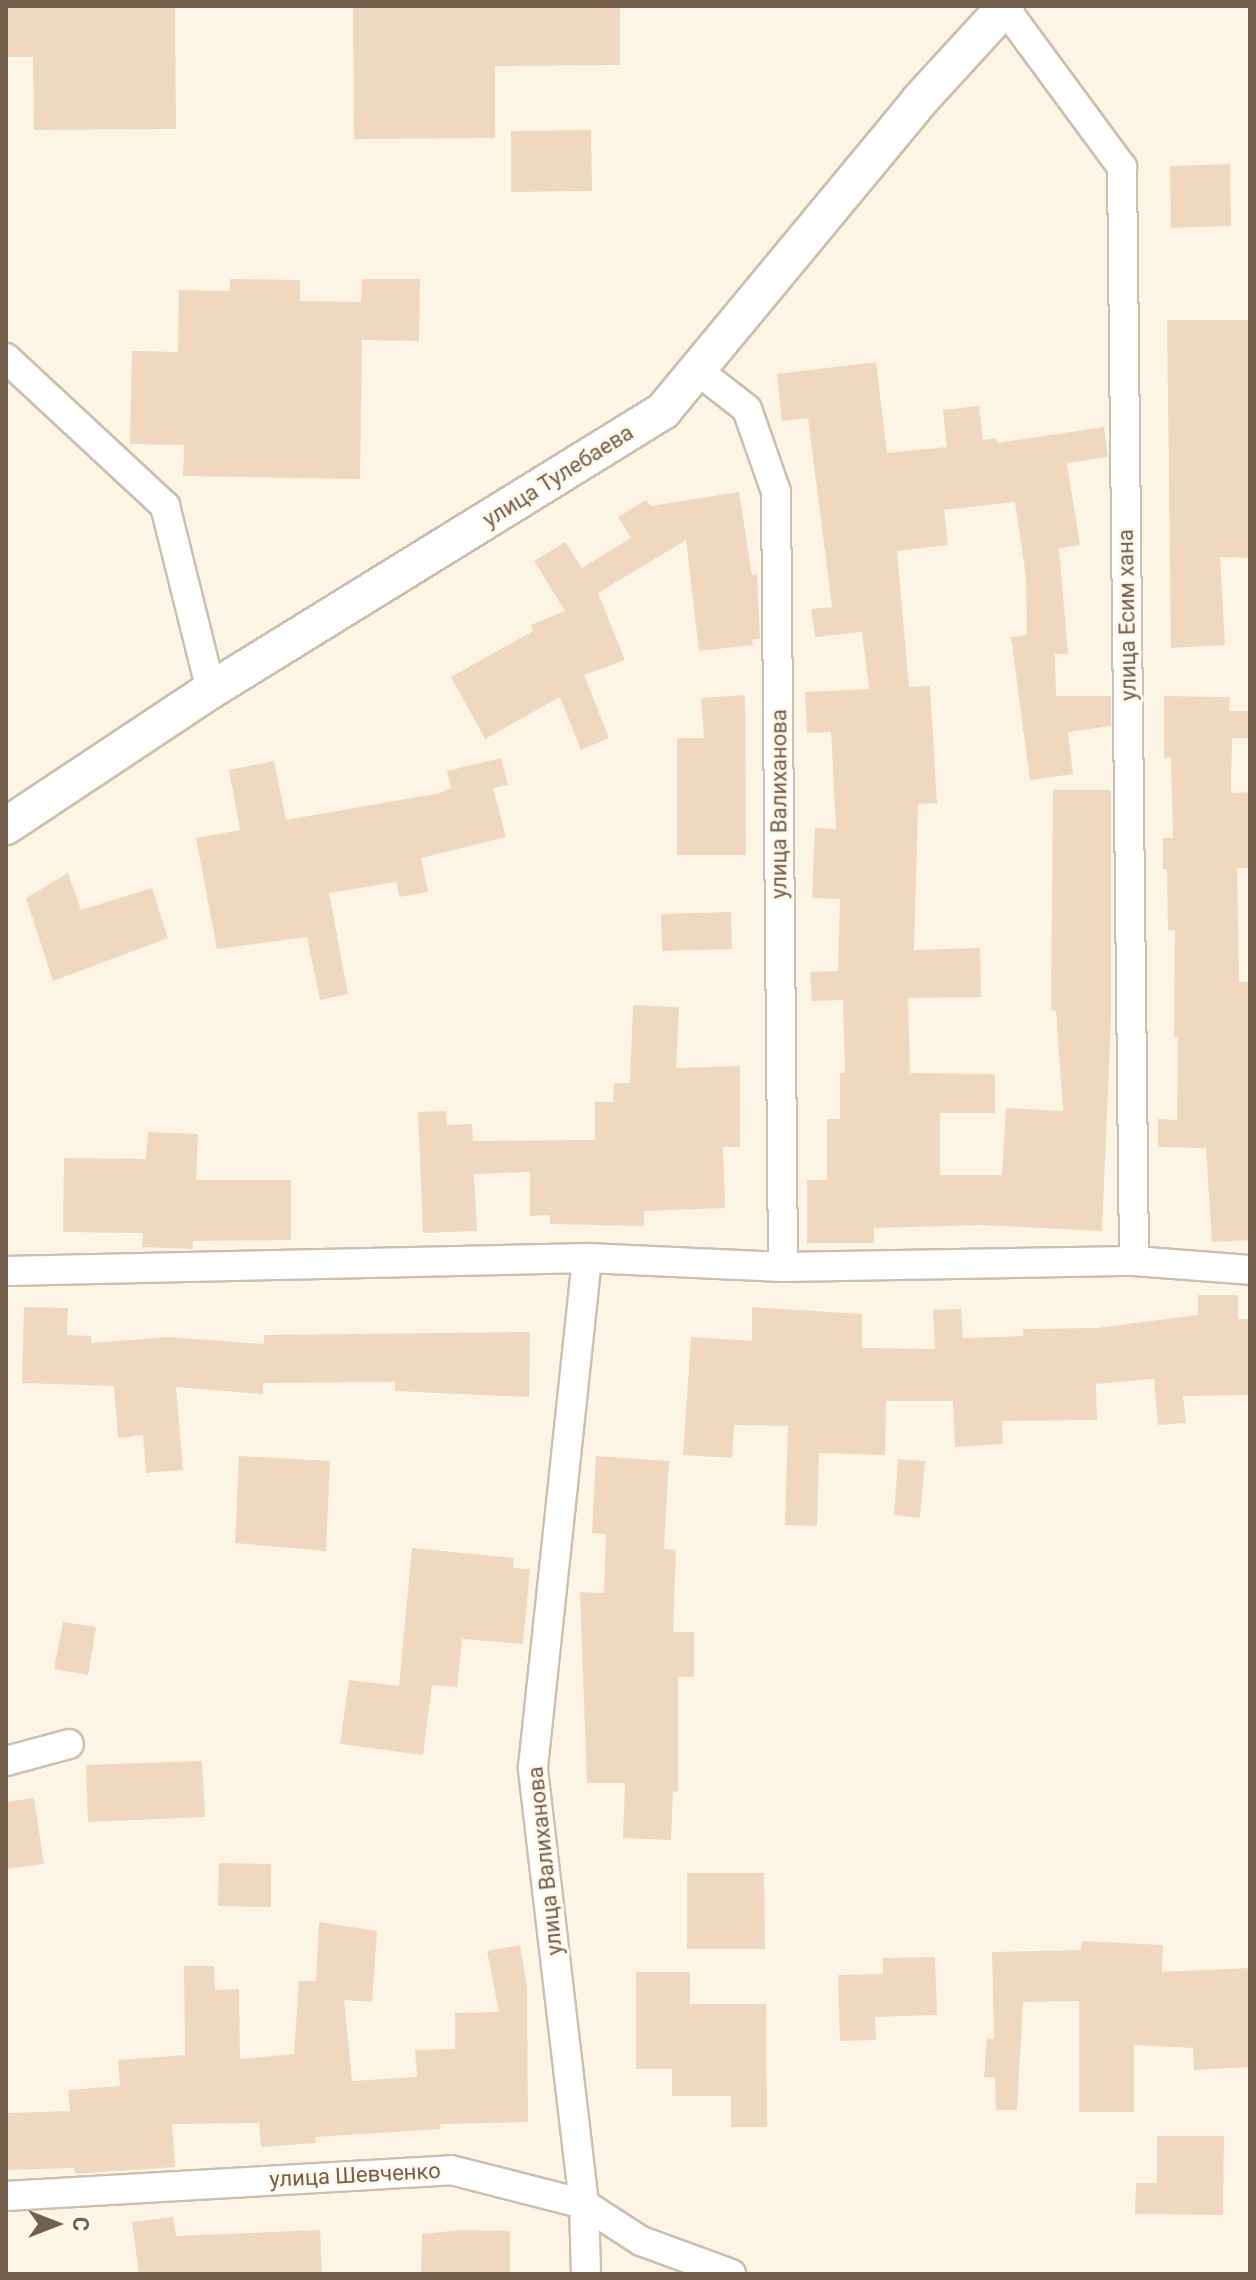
<!DOCTYPE html>
<meta charset="utf-8">
<style>
body{margin:0}
#map{position:relative;width:1256px;height:2280px;overflow:hidden;background:#fcf5e6;font-family:Roboto,sans-serif}
div>[style]{position:absolute}
.building>*{inset:0;background:#f0d7bf}
.roads{filter:drop-shadow(2px 0 #cdbead) drop-shadow(-2px 0 #cdbead) drop-shadow(0 2px #cdbead) drop-shadow(0 -2px #cdbead)}
.minor>*{height:28px;margin:-14px;padding:0 14px;transform-origin:14px;border-radius:14px;background:#fff}
.tertiary>*{height:36px;margin:-18px;padding:0 18px;transform-origin:18px;border-radius:18px;background:#fff}
span{translate:-50% -50%;white-space:nowrap;text-align:center;line-height:1.15;-webkit-text-stroke:6px #fef9ec;paint-order:stroke}
.street-label{font-size:22px;color:#745e4c}
.frame{position:absolute;inset:0;border:8px solid #745e4c;pointer-events:none}
.north{position:absolute;left:16px;top:2184px;width:80px;height:80px;-webkit-text-stroke:6px #fef9ec;paint-order:stroke;rotate:90deg;font-size:22px;font-weight:700;line-height:32px;text-align:center;color:#745e4c}
.north::after{content:'';display:block;margin:auto;width:28px;height:36px;background:#745e4c;clip-path:polygon(50% 0,100% 100%,50% 72%,0 100%)}
</style>
<div id="map">
<div class="building">
<div style="clip-path:polygon(6px 6px,175px 6px,176px 129px,34px 130px,33px 57px,6px 57px)"></div>
<div style="clip-path:polygon(353px 6px,620px 6px,620px 65px,495px 66px,495px 138px,354px 139px)"></div>
<div style="clip-path:polygon(591px 130px,592px 191px,511px 192px,511px 131px)"></div>
<div style="clip-path:polygon(1230px 164px,1231px 226px,1171px 228px,1170px 166px)"></div>
<div style="clip-path:polygon(230px 279px,300px 280px,300px 301px,361px 302px,362px 279px,420px 279px,419px 341px,362px 340px,360px 479px,183px 476px,184px 445px,130px 444px,132px 351px,178px 352px,179px 290px,230px 291px)"></div>
<div style="clip-path:polygon(1167px 320px,1250px 320px,1250px 558px,1220px 557px,1225px 645px,1171px 648px)"></div>
<div style="clip-path:polygon(876px 362px,887px 453px,947px 447px,943px 410px,979px 406px,983px 440px,996px 438px,997px 443px,1104px 427px,1108px 457px,1067px 463px,1080px 545px,1059px 548px,1068px 654px,1055px 654px,1056px 696px,1111px 696px,1111px 726px,1068px 732px,1073px 774px,1030px 780px,1011px 637px,1027px 635px,1026px 577px,1015px 502px,944px 510px,948px 545px,897px 551px,909px 687px,930px 686px,937px 803px,918px 804px,914px 950px,980px 948px,981px 997px,908px 998px,910px 1073px,995px 1074px,995px 1113px,940px 1113px,940px 1175px,1002px 1175px,1006px 1108px,1063px 1111px,1056px 1011px,1051px 1010px,1053px 790px,1111px 790px,1111px 1020px,1102px 1231px,983px 1225px,874px 1228px,874px 1243px,807px 1243px,807px 1180px,827px 1180px,827px 1119px,840px 1119px,840px 1073px,845px 1073px,843px 1000px,812px 1001px,810px 972px,838px 971px,840px 899px,812px 898px,815px 828px,836px 829px,831px 732px,807px 733px,805px 692px,869px 689px,862px 632px,815px 637px,811px 609px,832px 607px,808px 418px,782px 421px,777px 374px)"></div>
<div style="clip-path:polygon(739px 492px,752px 575px,757px 574px,760px 639px,752px 640px,753px 645px,699px 651px,686px 540px,598px 593px,625px 660px,584px 675px,609px 738px,581px 750px,560px 697px,485px 739px,451px 677px,533px 631px,531px 625px,565px 611px,534px 561px,565px 542px,582px 568px,631px 538px,618px 517px,646px 500px,651px 506px)"></div>
<div style="clip-path:polygon(745px 695px,746px 855px,677px 855px,677px 738px,704px 738px,701px 698px)"></div>
<div style="clip-path:polygon(1164px 696px,1230px 697px,1229px 711px,1250px 711px,1250px 738px,1232px 738px,1231px 793px,1250px 792px,1250px 868px,1237px 868px,1239px 982px,1250px 982px,1250px 1240px,1212px 1242px,1206px 1148px,1158px 1147px,1158px 1119px,1177px 1120px,1178px 1037px,1174px 1037px,1175px 930px,1168px 930px,1167px 869px,1163px 869px,1163px 838px,1173px 838px,1171px 758px,1164px 758px)"></div>
<div style="clip-path:polygon(501px 758px,508px 785px,493px 788px,506px 837px,421px 858px,428px 892px,399px 897px,397px 882px,329px 893px,348px 994px,320px 1000px,307px 937px,217px 949px,196px 838px,240px 830px,229px 770px,274px 761px,286px 820px,440px 793px,451px 788px,447px 771px)"></div>
<div style="clip-path:polygon(68px 873px,81px 910px,152px 888px,168px 938px,53px 981px,26px 898px)"></div>
<div style="clip-path:polygon(731px 912px,732px 949px,662px 951px,661px 914px)"></div>
<div style="clip-path:polygon(633px 1005px,679px 1007px,676px 1068px,740px 1066px,740px 1147px,723px 1147px,725px 1208px,644px 1211px,644px 1226px,550px 1224px,550px 1215px,530px 1216px,530px 1172px,474px 1174px,477px 1231px,423px 1233px,418px 1112px,446px 1111px,447px 1125px,472px 1124px,473px 1141px,595px 1140px,595px 1102px,613px 1102px,614px 1083px,630px 1083px)"></div>
<div style="clip-path:polygon(148px 1132px,198px 1134px,196px 1180px,291px 1180px,291px 1240px,193px 1241px,193px 1249px,142px 1247px,143px 1233px,63px 1232px,64px 1158px,146px 1159px)"></div>
<div style="clip-path:polygon(1198px 1295px,1238px 1295px,1238px 1319px,1250px 1319px,1250px 1395px,1183px 1396px,1186px 1423px,1158px 1425px,1154px 1379px,1096px 1384px,1097px 1420px,1002px 1421px,1003px 1444px,955px 1447px,953px 1401px,886px 1401px,885px 1455px,819px 1453px,817px 1526px,785px 1525px,788px 1426px,734px 1425px,732px 1458px,683px 1455px,691px 1337px,752px 1341px,752px 1307px,862px 1314px,862px 1348px,935px 1349px,933px 1310px,961px 1309px,963px 1338px,1023px 1336px,1023px 1329px,1097px 1328px,1198px 1315px)"></div>
<div style="clip-path:polygon(24px 1307px,68px 1308px,67px 1335px,91px 1336px,91px 1343px,168px 1337px,264px 1344px,264px 1335px,530px 1332px,529px 1397px,395px 1391px,395px 1382px,263px 1383px,263px 1394px,176px 1387px,183px 1470px,146px 1473px,143px 1435px,118px 1438px,114px 1386px,22px 1383px)"></div>
<div style="clip-path:polygon(239px 1456px,330px 1461px,326px 1551px,235px 1543px)"></div>
<div style="clip-path:polygon(596px 1456px,669px 1461px,664px 1549px,676px 1550px,673px 1632px,694px 1632px,694px 1677px,678px 1677px,678px 1792px,673px 1791px,671px 1840px,623px 1838px,625px 1783px,587px 1783px,580px 1592px,604px 1593px,606px 1534px,592px 1533px)"></div>
<div style="clip-path:polygon(898px 1459px,925px 1461px,920px 1518px,894px 1515px)"></div>
<div style="clip-path:polygon(412px 1548px,514px 1558px,513px 1568px,530px 1569px,523px 1644px,462px 1639px,457px 1687px,432px 1685px,423px 1755px,340px 1744px,349px 1680px,399px 1686px)"></div>
<div style="clip-path:polygon(63px 1622px,96px 1627px,88px 1675px,54px 1669px)"></div>
<div style="clip-path:polygon(202px 1761px,205px 1817px,88px 1822px,86px 1765px)"></div>
<div style="clip-path:polygon(34px 1798px,44px 1864px,6px 1869px,6px 1802px)"></div>
<div style="clip-path:polygon(219px 1863px,271px 1864px,271px 1907px,218px 1906px)"></div>
<div style="clip-path:polygon(687px 1873px,764px 1873px,765px 1949px,687px 1949px)"></div>
<div style="clip-path:polygon(319px 1922px,377px 1931px,372px 2002px,344px 2000px,352px 2081px,417px 2077px,415px 2050px,455px 2049px,455px 2013px,499px 2012px,487px 1951px,520px 1945px,527px 1987px,528px 2122px,440px 2124px,441px 2129px,315px 2137px,316px 2143px,261px 2147px,259px 2123px,172px 2124px,175px 2167px,75px 2174px,74px 2168px,6px 2170px,6px 2113px,70px 2111px,68px 2090px,120px 2086px,118px 2060px,185px 2055px,184px 1966px,214px 1966px,215px 1990px,239px 1989px,240px 2059px,294px 2054px,299px 1981px,316px 1981px)"></div>
<div style="clip-path:polygon(1082px 1941px,1163px 1945px,1162px 1972px,1250px 1968px,1250px 2067px,1194px 2070px,1193px 2048px,1134px 2045px,1134px 2112px,1079px 2112px,1079px 2001px,1023px 2002px,1017px 2110px,996px 2110px,995px 2078px,984px 2077px,987px 2038px,994px 2039px,992px 1952px,1081px 1950px)"></div>
<div style="clip-path:polygon(935px 1957px,937px 2015px,875px 2017px,876px 2040px,840px 2041px,838px 1975px,883px 1974px,883px 1958px)"></div>
<div style="clip-path:polygon(636px 1972px,690px 1972px,690px 2004px,766px 2004px,767px 2127px,731px 2127px,731px 2096px,672px 2096px,672px 2069px,636px 2069px)"></div>
<div style="clip-path:polygon(1157px 2136px,1224px 2136px,1223px 2215px,1135px 2214px,1136px 2183px,1157px 2183px)"></div>
<div style="clip-path:polygon(173px 2217px,176px 2236px,320px 2230px,322px 2274px,139px 2274px,132px 2222px)"></div>
<div style="clip-path:polygon(461px 2230px,510px 2231px,510px 2274px,421px 2274px,422px 2234px)"></div>
</div>
<div class="roads">
<div class="minor">
<div style="left:1004px;top:7px;width:199px;rotate:53.6deg"></div>
<div style="left:1122px;top:167px;width:1094px;rotate:89.37deg"></div>
<div style="left:6px;top:358px;width:217px;rotate:42.9deg"></div>
<div style="left:165px;top:506px;width:190px;rotate:76deg"></div>
<div style="left:697px;top:370px;width:63px;rotate:38deg"></div>
<div style="left:747px;top:409px;width:88px;rotate:70.7deg"></div>
<div style="left:776px;top:492px;width:775px;rotate:89.48deg"></div>
<div style="left:6px;top:1271px;width:581px;rotate:-1.28deg"></div>
<div style="left:587px;top:1258px;width:196px;rotate:2.6deg"></div>
<div style="left:783px;top:1267px;width:351px;rotate:-1deg"></div>
<div style="left:1134px;top:1261px;width:116px;rotate:4.4deg"></div>
<div style="left:6px;top:1761px;width:65px;rotate:-15.1deg"></div>
<div style="left:6px;top:2196px;width:446px;rotate:-3.3deg"></div>
<div style="left:451px;top:2170px;width:137px;rotate:14.3deg"></div>
<div style="left:584px;top:2204px;width:68px;rotate:33deg"></div>
<div style="left:641px;top:2241px;width:96px;rotate:20.1deg"></div>
<div style="left:586px;top:2274px;width:70px;rotate:-91.6deg"></div>
<div style="left:584px;top:2204px;width:440px;rotate:-96.7deg"></div>
<div style="left:533px;top:1767px;width:512px;rotate:-83.94deg"></div>
</div>
<div class="tertiary">
<div style="left:6px;top:826px;width:246px;rotate:-33.6deg"></div>
<div style="left:211px;top:690px;width:531px;rotate:-31.69deg"></div>
<div style="left:663px;top:411px;width:403px;rotate:-50.4deg"></div>
<div style="left:920px;top:100px;width:127px;rotate:-47.5deg"></div>
</div>
</div>
<div class="street-label">
<span style="left:558px;top:476px;rotate:-32deg">улица Тулебаева</span>
<span style="left:1127px;top:615px;rotate:-91deg">улица Есим хана</span>
<span style="left:779px;top:804px;rotate:-90deg">улица Валиханова</span>
<span style="left:545px;top:1861px;rotate:-96deg">улица Валиханова</span>
<span style="left:355px;top:2175px;rotate:-3deg">улица Шевченко</span>
</div>
<div class="frame"></div>
<div class="north">С</div>
</div>
